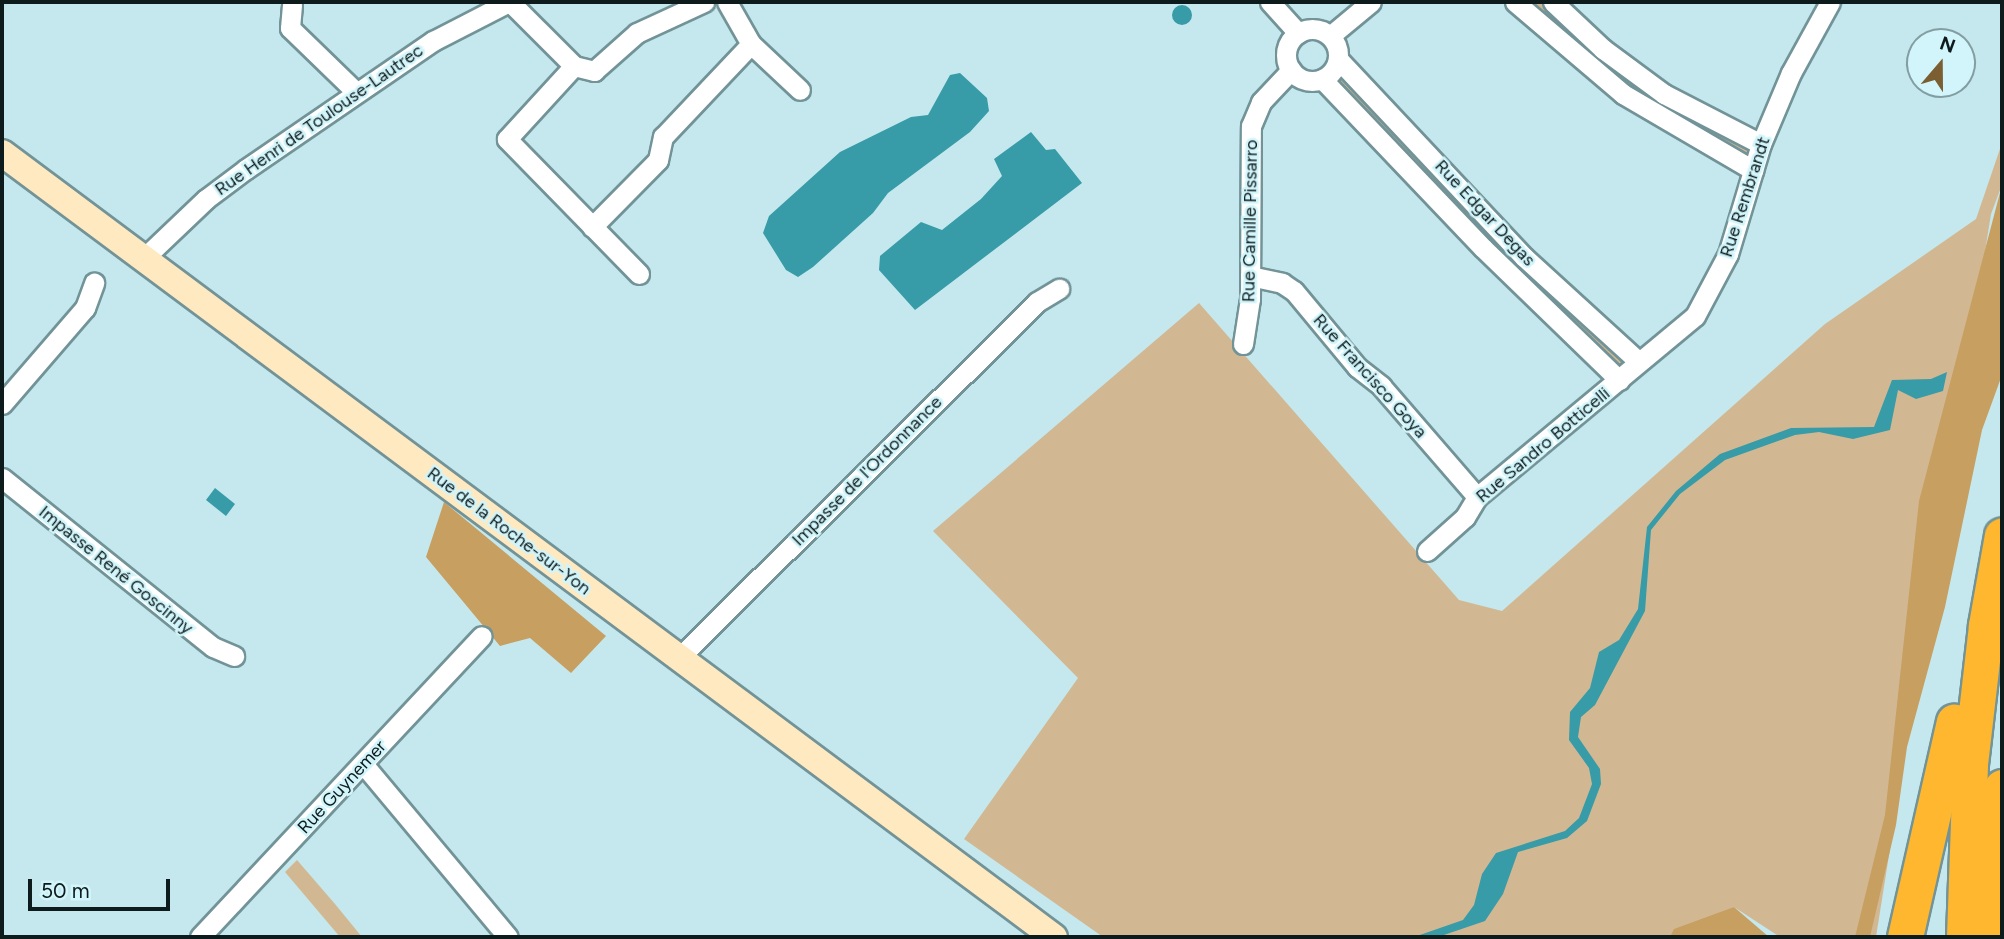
<!DOCTYPE html>
<meta charset="utf-8">
<style>
body{margin:0}
#map{position:relative;width:2004px;height:939px;overflow:hidden;background:#c4e8ed;font-family:Figtree,sans-serif}
div>[style]{position:absolute}
.green>*{inset:0;background:#d2b892}
.forest>*{inset:0;background:#c79f61}
.water>*{inset:0;background:#379ba8}
.round{border-radius:50%}
.roads{filter:drop-shadow(2px 0 #729397) drop-shadow(-2px 0 #729397) drop-shadow(0 2px #729397) drop-shadow(0 -2px #729397)}
.street>*{height:19px;margin:-9.5px;padding:0 9.5px;transform-origin:9.5px;border-radius:9.5px;background:#fff}
.street>.ring{margin:-9.5px;padding:0;box-sizing:content-box;background:none;border:19px solid #fff;border-radius:50%}
.secondary>*{height:26px;margin:-13px;padding:0 13px;transform-origin:13px;border-radius:13px;background:#ffe9c1}
.highway>*{height:35px;margin:-17.5px;padding:0 17.5px;transform-origin:17.5px;border-radius:17.5px;background:#ffb72f}
span{translate:-50% -50%;white-space:nowrap;text-align:center;line-height:1.15;-webkit-text-stroke:5px #d1f5fa;paint-order:stroke}
.street-label{font-size:18px;color:#0e1b1d}
.frame{position:absolute;inset:0;border:4px solid #0e1b1d;pointer-events:none}
.north{position:absolute;left:1906px;top:28px;width:70px;height:70px;box-sizing:border-box;background:#d1f5fa;border:2px solid #839ea2;border-radius:50%;rotate:20deg;font-size:19px;font-weight:700;line-height:28px;text-align:center;color:#0e1b1d}
.north::after{content:'';display:block;margin:auto;width:24px;height:32px;background:#7b5e31;clip-path:polygon(50% 0,100% 100%,50% 72%,0 100%)}
.scale{position:absolute;left:28px;top:879px;width:142px;height:32px;box-sizing:border-box;border:4px solid #0e1b1d;border-top:0;padding-left:9px;font-size:21px;line-height:24px;white-space:nowrap;color:#0e1b1d;-webkit-text-stroke:5px #d1f5fa;paint-order:stroke}
</style>
<div id="map">
<div class="green">
<div style="clip-path:polygon(1525px 2px,1544px 2px,1750px 148px,1749px 157px,1654px 110px)"></div>
<div style="clip-path:polygon(1339px 76px,1343px 76px,1627px 363px,1620px 368px,1507px 264px,1335px 83px)"></div>
<div style="clip-path:polygon(2002px 143px,2002px 185px,1991px 214px,1876px 937px,1780px 937px,1734px 907px,1683px 937px,1103px 937px,964px 839px,1078px 678px,933px 531px,1199px 303px,1459px 600px,1502px 611px,1825px 324px,1976px 219px)"></div>
<div style="clip-path:polygon(297px 860px,335px 904px,362px 937px,340px 937px,285px 872px)"></div>
</div>
<div class="forest">
<div style="clip-path:polygon(2002px 185px,2002px 375px,1982px 430px,1945px 607px,1907px 747px,1896px 825px,1870px 937px,1855px 937px,1885px 815px,1919px 501px)"></div>
<div style="clip-path:polygon(444px 502px,606px 636px,571px 673px,530px 638px,500px 646px,426px 557px)"></div>
<div style="clip-path:polygon(1734px 907px,1769px 937px,1670px 937px,1674px 929px)"></div>
</div>
<div class="water">
<div class="round" style="left:1172px;top:5px;width:20px;height:20px"></div>
<div style="clip-path:polygon(960px 73px,987px 98px,989px 111px,970px 132px,888px 193px,873px 213px,813px 267px,798px 277px,786px 270px,763px 233px,769px 216px,840px 152px,911px 117px,928px 115px,950px 75px)"></div>
<div style="clip-path:polygon(1031px 132px,1046px 150px,1055px 149px,1082px 183px,915px 310px,879px 270px,880px 256px,921px 222px,942px 230px,981px 199px,1002px 176px,994px 159px)"></div>
<div style="clip-path:polygon(1947px 372px,1943px 391px,1916px 399px,1898px 390px,1890px 430px,1853px 439px,1819px 432px,1795px 435px,1725px 460px,1680px 494px,1651px 530px,1645px 611px,1595px 705px,1581px 717px,1578px 737px,1600px 769px,1601px 784px,1587px 821px,1567px 838px,1518px 852px,1503px 894px,1485px 921px,1438px 937px,1414px 937px,1463px 920px,1474px 905px,1482px 874px,1496px 853px,1565px 831px,1579px 818px,1592px 784px,1589px 768px,1569px 740px,1570px 712px,1590px 688px,1599px 652px,1619px 640px,1638px 609px,1647px 527px,1676px 491px,1720px 454px,1791px 428px,1874px 427px,1892px 380px,1931px 379px)"></div>
<div style="clip-path:polygon(215px 488px,235px 504px,226px 516px,206px 500px)"></div>
</div>
<div class="roads">
<div class="street">
<div style="left:510px;top:2px;width:91px;rotate:45deg"></div>
<div style="left:727px;top:2px;width:48px;rotate:60.3deg"></div>
<div style="left:1270px;top:2px;width:42px;rotate:47.9deg"></div>
<div style="left:1515px;top:2px;width:142px;rotate:40.4deg"></div>
<div style="left:1623px;top:94px;width:151px;rotate:30.3deg"></div>
<div style="left:1553px;top:2px;width:69px;rotate:43.2deg"></div>
<div style="left:1603px;top:49px;width:76px;rotate:36.4deg"></div>
<div style="left:1664px;top:94px;width:109px;rotate:27.3deg"></div>
<div style="left:292px;top:5px;width:23px;rotate:95deg"></div>
<div style="left:290px;top:28px;width:93px;rotate:44.1deg"></div>
<div class="ring" style="left:1286px;top:29px;width:33px;height:33px"></div>
<div style="left:1330px;top:36px;width:53px;rotate:-39.7deg"></div>
<div style="left:1338px;top:59px;width:272px;rotate:46.8deg"></div>
<div style="left:1524px;top:257px;width:154px;rotate:42.4deg"></div>
<div style="left:1322px;top:79px;width:233px;rotate:46.4deg"></div>
<div style="left:1483px;top:248px;width:190px;rotate:44.1deg"></div>
<div style="left:592px;top:227px;width:94px;rotate:-45.4deg"></div>
<div style="left:658px;top:160px;width:24px;rotate:-78deg"></div>
<div style="left:663px;top:137px;width:128px;rotate:-46.6deg"></div>
<div style="left:751px;top:44px;width:67px;rotate:43.2deg"></div>
<div style="left:143px;top:259px;width:87px;rotate:-43.6deg"></div>
<div style="left:206px;top:199px;width:50px;rotate:-36.9deg"></div>
<div style="left:246px;top:169px;width:227px;rotate:-34.4deg"></div>
<div style="left:433px;top:41px;width:85px;rotate:-27.2deg"></div>
<div style="left:639px;top:274px;width:189px;rotate:-134.4deg"></div>
<div style="left:507px;top:139px;width:99px;rotate:-47.5deg"></div>
<div style="left:574px;top:66px;width:21px;rotate:14deg"></div>
<div style="left:594px;top:71px;width:57px;rotate:-41.5deg"></div>
<div style="left:637px;top:33px;width:74px;rotate:-24.8deg"></div>
<div style="left:1250px;top:276px;width:33px;rotate:12deg"></div>
<div style="left:1282px;top:283px;width:14px;rotate:34deg"></div>
<div style="left:1294px;top:291px;width:99px;rotate:50.3deg"></div>
<div style="left:1357px;top:367px;width:31px;rotate:38deg"></div>
<div style="left:1381px;top:386px;width:147px;rotate:49.1deg"></div>
<div style="left:1243px;top:344px;width:46px;rotate:-81.2deg"></div>
<div style="left:1250px;top:299px;width:173px;rotate:-89.7deg"></div>
<div style="left:1251px;top:126px;width:26px;rotate:-67deg"></div>
<div style="left:1261px;top:102px;width:44px;rotate:-46.8deg"></div>
<div style="left:2px;top:404px;width:127px;rotate:-49.2deg"></div>
<div style="left:85px;top:308px;width:27px;rotate:-70deg"></div>
<div style="left:2px;top:478px;width:270px;rotate:38.7deg"></div>
<div style="left:213px;top:647px;width:23px;rotate:23deg"></div>
<div style="left:1427px;top:551px;width:51px;rotate:-41.8deg"></div>
<div style="left:1465px;top:517px;width:23px;rotate:-59deg"></div>
<div style="left:1477px;top:497px;width:283px;rotate:-39.7deg"></div>
<div style="left:1695px;top:316px;width:70px;rotate:-62deg"></div>
<div style="left:1728px;top:254px;width:115px;rotate:-73.3deg"></div>
<div style="left:1761px;top:144px;width:77px;rotate:-67.1deg"></div>
<div style="left:1791px;top:73px;width:81px;rotate:-61.2deg"></div>
<div style="left:679px;top:658px;width:505px;rotate:-44.84deg"></div>
<div style="left:1037px;top:302px;width:26px;rotate:-31deg"></div>
<div style="left:364px;top:765px;width:224px;rotate:50.1deg"></div>
<div style="left:200px;top:937px;width:412px;rotate:-46.9deg"></div>
</div>
<div class="secondary">
<div style="left:2px;top:153px;width:1312px;rotate:36.7deg"></div>
</div>
<div class="highway">
<div style="left:1905px;top:937px;width:221px;rotate:-77.2deg"></div>
<div style="left:1964px;top:937px;width:173px;rotate:-88deg"></div>
<div style="left:1970px;top:764px;width:140px;rotate:-83.4deg"></div>
<div style="left:1986px;top:625px;width:91px;rotate:-79.9deg"></div>
<div style="left:1998px;top:937px;width:150px;rotate:-88.5deg"></div>
</div>
</div>
<div class="street-label">
<span style="left:319px;top:120px;rotate:-35deg">Rue Henri de Toulouse-Lautrec</span>
<span style="left:1745px;top:197px;rotate:-72deg">Rue Rembrandt</span>
<span style="left:1485px;top:213px;rotate:47deg">Rue Edgar Degas</span>
<span style="left:1250px;top:221px;rotate:-89deg">Rue Camille Pissarro</span>
<span style="left:1370px;top:376px;rotate:48deg">Rue Francisco Goya</span>
<span style="left:1543px;top:445px;rotate:-40deg">Rue Sandro Botticelli</span>
<span style="left:867px;top:471px;rotate:-45deg">Impasse de l'Ordonnance</span>
<span style="left:509px;top:531px;rotate:37deg">Rue de la Roche-sur-Yon</span>
<span style="left:116px;top:570px;rotate:39deg">Impasse René Goscinny</span>
<span style="left:342px;top:787px;rotate:-47deg">Rue Guynemer</span>
</div>
<div class="frame"></div>
<div class="north">N</div>
<div class="scale">50 m</div>
</div>
